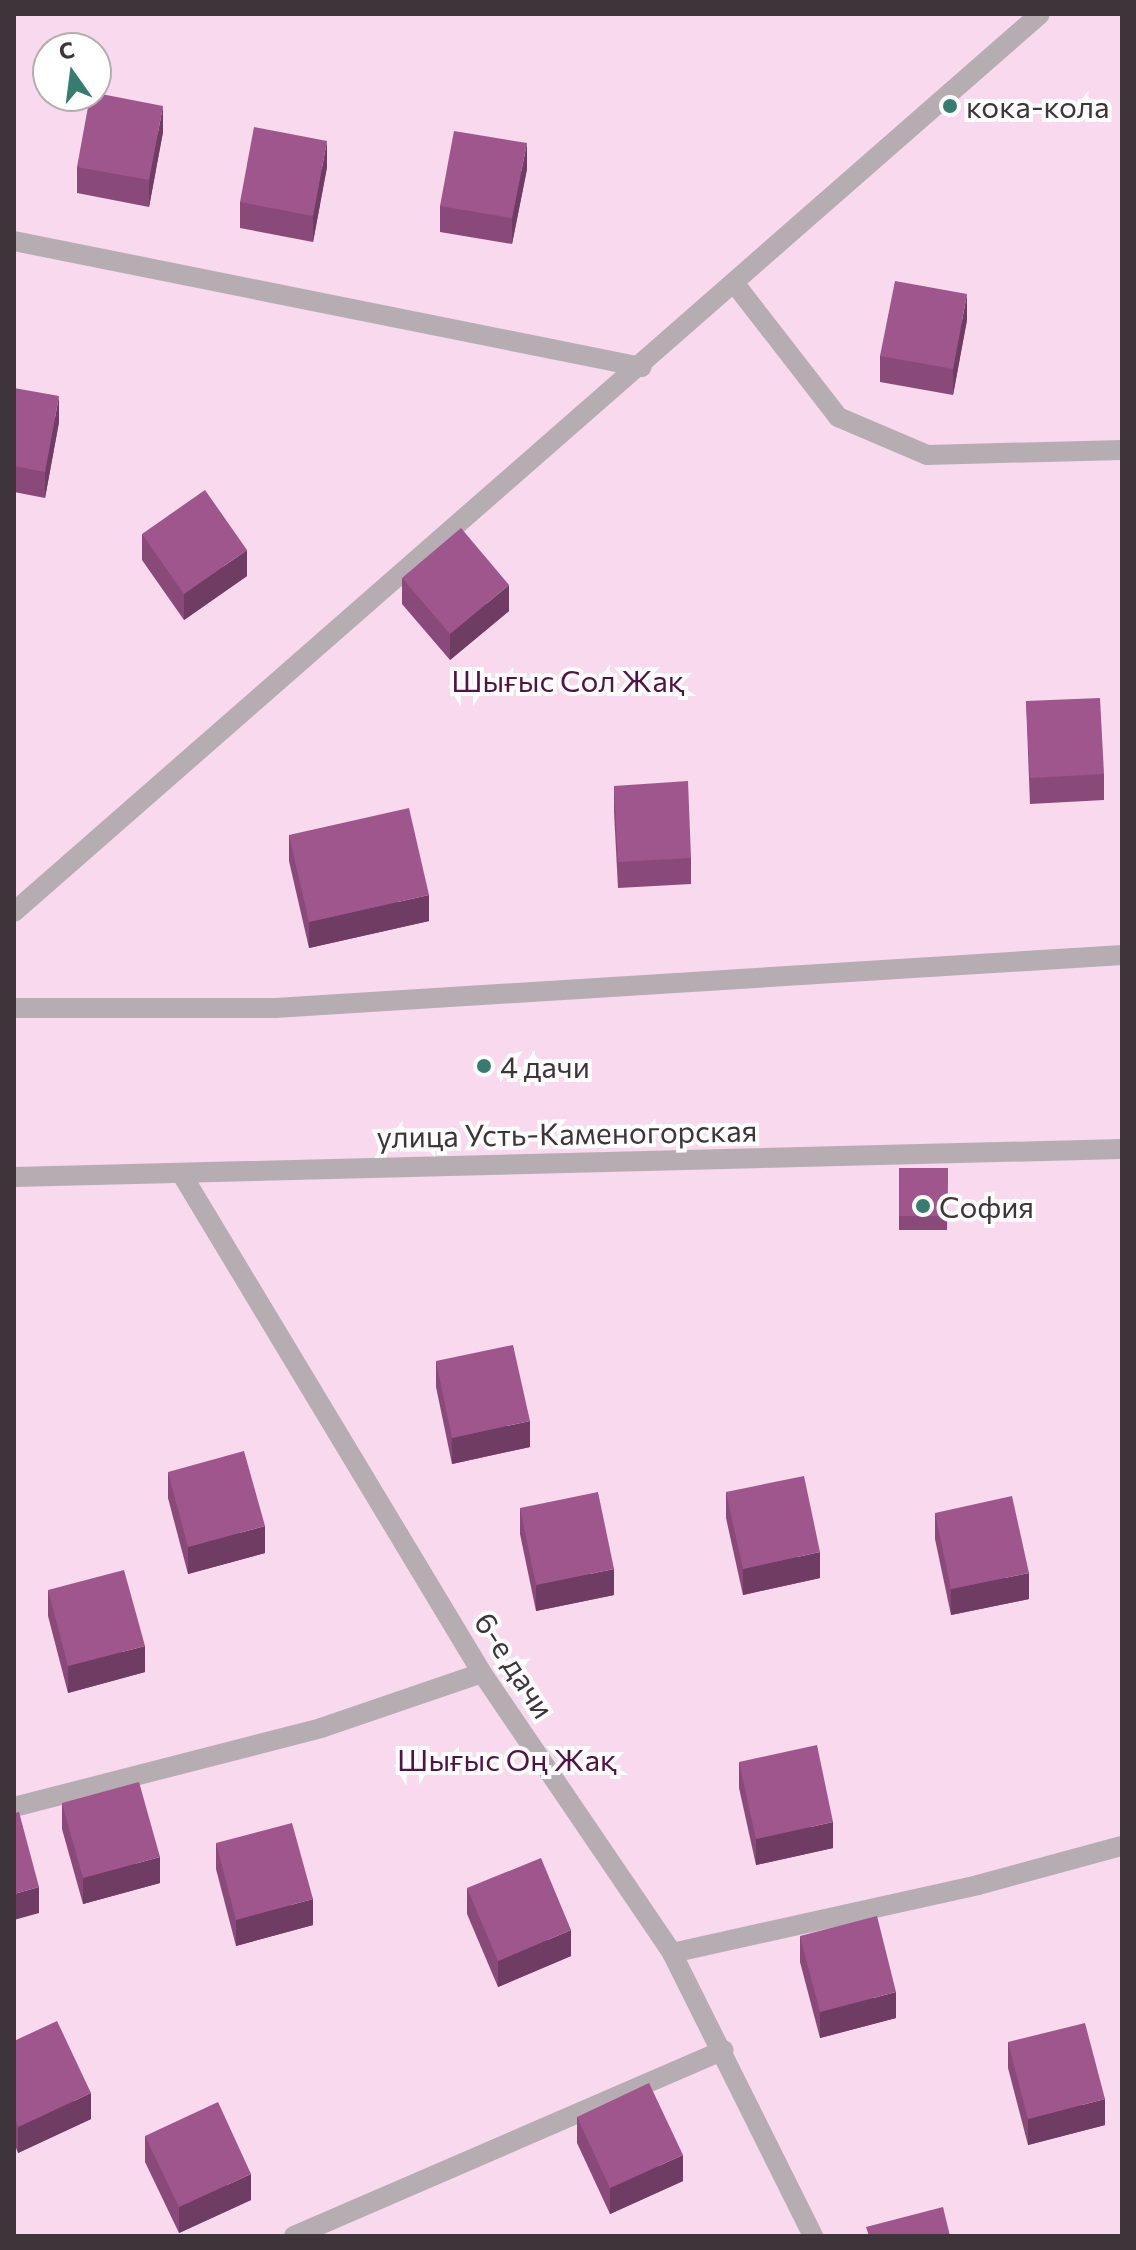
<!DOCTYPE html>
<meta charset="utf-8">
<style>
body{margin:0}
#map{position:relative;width:1136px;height:2250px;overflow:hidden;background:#fefafd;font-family:Commissioner,sans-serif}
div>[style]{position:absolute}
.green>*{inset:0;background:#f8d9ee}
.minor>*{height:20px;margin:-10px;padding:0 10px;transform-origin:10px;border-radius:10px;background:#b6adb3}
.wall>*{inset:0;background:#894a79}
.shaded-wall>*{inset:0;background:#6f3c63}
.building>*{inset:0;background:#9f568d}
.dots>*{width:22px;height:22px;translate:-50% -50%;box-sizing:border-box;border:4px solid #fff;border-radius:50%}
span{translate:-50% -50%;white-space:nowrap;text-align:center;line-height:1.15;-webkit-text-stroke:8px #fff;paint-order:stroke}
.poi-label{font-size:30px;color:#3d353a}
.left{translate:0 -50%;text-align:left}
.park-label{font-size:30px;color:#551048}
.street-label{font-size:30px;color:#3d353a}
.frame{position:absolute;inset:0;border:16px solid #3d353a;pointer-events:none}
.north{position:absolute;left:32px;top:32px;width:80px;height:80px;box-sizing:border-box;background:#fff;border:2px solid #b1aeb0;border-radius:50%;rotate:346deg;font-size:22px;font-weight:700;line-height:32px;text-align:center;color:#3d353a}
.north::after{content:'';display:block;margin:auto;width:28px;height:36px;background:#377c71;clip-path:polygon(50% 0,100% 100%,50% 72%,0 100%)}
</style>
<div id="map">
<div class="green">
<div style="clip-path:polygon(evenodd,14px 14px,1122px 14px,1122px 2236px,14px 2236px,14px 14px,48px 48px,96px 48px,96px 96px,48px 96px,48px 48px)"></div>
</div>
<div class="minor">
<div style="left:14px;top:241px;width:640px;rotate:11.36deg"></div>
<div style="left:735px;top:284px;width:168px;rotate:52.2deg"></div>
<div style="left:838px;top:417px;width:97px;rotate:23.1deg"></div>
<div style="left:927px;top:455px;width:195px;rotate:-1.5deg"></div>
<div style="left:14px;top:912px;width:1363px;rotate:-41.19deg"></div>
<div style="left:14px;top:1008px;width:261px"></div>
<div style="left:275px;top:1008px;width:849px;rotate:-3.58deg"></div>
<div style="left:181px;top:1173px;width:584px;rotate:58.95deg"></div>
<div style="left:482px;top:1673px;width:338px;rotate:55.8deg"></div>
<div style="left:672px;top:1953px;width:316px;rotate:63.5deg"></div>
<div style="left:14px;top:1177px;width:1108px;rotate:-1.45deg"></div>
<div style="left:14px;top:1807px;width:317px;rotate:-14.4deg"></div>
<div style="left:321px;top:1728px;width:170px;rotate:-18.9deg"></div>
<div style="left:672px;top:1953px;width:313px;rotate:-12.5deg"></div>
<div style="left:978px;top:1885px;width:149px;rotate:-15.2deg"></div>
<div style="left:294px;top:2236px;width:468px;rotate:-23.4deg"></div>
</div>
<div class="wall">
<div style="clip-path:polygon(163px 132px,149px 207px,77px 193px,77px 167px)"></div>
<div style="clip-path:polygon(327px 167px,313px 242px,240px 228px,240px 202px)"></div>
<div style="clip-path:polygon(527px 169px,512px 244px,440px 232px,440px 206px)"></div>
<div style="clip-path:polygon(967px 320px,953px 395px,880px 382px,880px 356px)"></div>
<div style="clip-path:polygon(14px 388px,59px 422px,45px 498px,14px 492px)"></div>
<div style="clip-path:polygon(142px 534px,247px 576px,184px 620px,142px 560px)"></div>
<div style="clip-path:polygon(402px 578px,509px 611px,450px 660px,402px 604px)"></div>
<div style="clip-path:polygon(1026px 701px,1104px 774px,1104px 800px,1030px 804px)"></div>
<div style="clip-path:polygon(614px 786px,691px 858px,691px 884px,618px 888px,614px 812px)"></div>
<div style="clip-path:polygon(289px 835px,429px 921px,309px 948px,289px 861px)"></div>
<div style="clip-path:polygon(899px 1168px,948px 1168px,947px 1230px,899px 1230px)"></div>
<div style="clip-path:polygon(436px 1361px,530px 1447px,452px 1464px,436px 1387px)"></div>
<div style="clip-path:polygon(168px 1472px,265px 1553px,188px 1574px,168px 1498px)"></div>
<div style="clip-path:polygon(726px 1492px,820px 1578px,743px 1595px,726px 1518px)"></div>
<div style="clip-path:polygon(520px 1508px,614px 1595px,536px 1611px,520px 1534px)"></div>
<div style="clip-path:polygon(935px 1513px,1029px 1599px,951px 1615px,935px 1539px)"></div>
<div style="clip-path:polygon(48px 1590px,145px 1672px,68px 1693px,48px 1616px)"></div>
<div style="clip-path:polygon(739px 1762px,833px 1848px,756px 1865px,739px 1788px)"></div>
<div style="clip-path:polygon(62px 1803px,160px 1883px,83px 1904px,62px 1829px)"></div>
<div style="clip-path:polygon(216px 1843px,313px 1925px,236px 1946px,216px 1869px)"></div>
<div style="clip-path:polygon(467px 1888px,571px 1956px,498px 1987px,467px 1914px)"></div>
<div style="clip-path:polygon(800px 1936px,896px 2018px,820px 2038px,800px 1962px)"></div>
<div style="clip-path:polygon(14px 2041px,91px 2119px,18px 2153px,14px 2143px)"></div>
<div style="clip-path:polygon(1008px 2042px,1105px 2125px,1028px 2145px,1008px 2068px)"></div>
<div style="clip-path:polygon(577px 2117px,683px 2181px,610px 2214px,577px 2143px)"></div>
<div style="clip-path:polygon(145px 2136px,251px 2200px,179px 2233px,145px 2162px)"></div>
</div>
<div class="shaded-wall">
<div style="clip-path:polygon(163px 106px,163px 132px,149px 207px,149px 180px)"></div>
<div style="clip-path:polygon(327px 141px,327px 167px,313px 242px,313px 216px)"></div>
<div style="clip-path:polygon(527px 143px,527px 169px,512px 244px,512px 218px)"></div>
<div style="clip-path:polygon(967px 294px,967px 320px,953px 395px,953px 369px)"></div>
<div style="clip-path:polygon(59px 396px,59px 422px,45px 498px,45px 472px)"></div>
<div style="clip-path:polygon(247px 550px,247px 576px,184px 620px,184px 594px)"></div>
<div style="clip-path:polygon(509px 585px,509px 611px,450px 660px,450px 634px)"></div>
<div style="clip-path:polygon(429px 895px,429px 921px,309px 948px,309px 922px)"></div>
<div style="clip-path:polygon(530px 1421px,530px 1447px,452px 1464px,452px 1438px)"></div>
<div style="clip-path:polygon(265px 1526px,265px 1553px,188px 1574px,188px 1547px)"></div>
<div style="clip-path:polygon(820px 1552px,820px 1578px,743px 1595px,743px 1569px)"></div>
<div style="clip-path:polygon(614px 1569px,614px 1595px,536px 1611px,536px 1585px)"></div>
<div style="clip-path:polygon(1029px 1573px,1029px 1599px,951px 1615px,951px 1589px)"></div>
<div style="clip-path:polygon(145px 1646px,145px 1672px,68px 1693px,68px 1666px)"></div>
<div style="clip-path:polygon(833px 1822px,833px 1848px,756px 1865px,756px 1839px)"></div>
<div style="clip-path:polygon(160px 1857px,160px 1883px,83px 1904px,83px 1878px)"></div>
<div style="clip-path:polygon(39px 1887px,39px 1913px,14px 1920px,14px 1894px)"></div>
<div style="clip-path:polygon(313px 1899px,313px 1925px,236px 1946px,236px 1920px)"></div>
<div style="clip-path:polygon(571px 1930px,571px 1956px,498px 1987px,498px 1961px)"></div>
<div style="clip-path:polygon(896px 1992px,896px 2018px,820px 2038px,820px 2012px)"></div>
<div style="clip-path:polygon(91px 2093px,91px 2119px,18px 2153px,18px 2127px)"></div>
<div style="clip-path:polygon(1105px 2099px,1105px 2125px,1028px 2145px,1028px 2119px)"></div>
<div style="clip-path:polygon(683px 2155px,683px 2181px,610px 2214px,610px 2188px)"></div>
<div style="clip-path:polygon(251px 2174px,251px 2200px,179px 2233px,179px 2207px)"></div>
</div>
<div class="building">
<div style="clip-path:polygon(96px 93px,163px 106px,149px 180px,77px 167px,90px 96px,96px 96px)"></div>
<div style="clip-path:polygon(254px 127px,327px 141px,313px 216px,240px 202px)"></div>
<div style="clip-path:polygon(454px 131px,527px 143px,512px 218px,440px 206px)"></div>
<div style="clip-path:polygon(895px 281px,967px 294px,953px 369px,880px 356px)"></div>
<div style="clip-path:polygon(14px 388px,59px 396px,45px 472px,14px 466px)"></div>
<div style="clip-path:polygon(205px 490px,247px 550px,184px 594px,142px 534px)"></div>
<div style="clip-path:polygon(461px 528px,509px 585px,450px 634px,402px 578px)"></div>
<div style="clip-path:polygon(1100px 698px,1104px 774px,1030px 778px,1026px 701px)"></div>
<div style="clip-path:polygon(688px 781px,691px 858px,618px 862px,614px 786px)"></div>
<div style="clip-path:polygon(409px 808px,429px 895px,309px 922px,289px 835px)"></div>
<div style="clip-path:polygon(899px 1168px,948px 1168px,947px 1216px,899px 1216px)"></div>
<div style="clip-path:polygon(513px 1345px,530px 1421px,452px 1438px,436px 1361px)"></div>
<div style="clip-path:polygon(244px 1451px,265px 1526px,188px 1547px,168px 1472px)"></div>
<div style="clip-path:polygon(804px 1476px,820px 1552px,743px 1569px,726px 1492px)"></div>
<div style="clip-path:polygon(598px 1492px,614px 1569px,536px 1585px,520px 1508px)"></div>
<div style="clip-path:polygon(1012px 1496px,1029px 1573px,951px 1589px,935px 1513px)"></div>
<div style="clip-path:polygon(124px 1570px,145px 1646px,68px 1666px,48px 1590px)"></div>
<div style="clip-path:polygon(817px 1745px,833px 1822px,756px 1839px,739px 1762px)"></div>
<div style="clip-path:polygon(139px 1782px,160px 1857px,83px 1878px,62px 1803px)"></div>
<div style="clip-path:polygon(19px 1812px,39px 1887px,14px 1894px,14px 1813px)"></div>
<div style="clip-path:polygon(292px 1823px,313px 1899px,236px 1920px,216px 1843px)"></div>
<div style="clip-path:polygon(541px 1858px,571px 1930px,498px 1961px,467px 1888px)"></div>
<div style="clip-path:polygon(877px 1916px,896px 1992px,820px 2012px,800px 1936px)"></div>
<div style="clip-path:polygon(57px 2021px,91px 2093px,18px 2127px,14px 2117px,14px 2041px)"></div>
<div style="clip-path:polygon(1085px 2023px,1105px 2099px,1028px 2119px,1008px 2042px)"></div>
<div style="clip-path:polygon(649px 2083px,683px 2155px,610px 2188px,577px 2117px)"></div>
<div style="clip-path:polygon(218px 2102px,251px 2174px,179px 2207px,145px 2136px)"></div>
<div style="clip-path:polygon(943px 2207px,950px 2236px,869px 2236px,866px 2227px)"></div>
</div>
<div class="dots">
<div style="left:950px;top:106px;background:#377c71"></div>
<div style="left:484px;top:1066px;background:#377c71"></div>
<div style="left:923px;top:1206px;background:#377c71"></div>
</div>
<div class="poi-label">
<span class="left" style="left:966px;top:106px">кока-кола</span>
<span class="left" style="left:500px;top:1066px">4 дачи</span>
<span class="left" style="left:939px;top:1206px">София</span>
</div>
<div class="park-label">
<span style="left:568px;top:680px">Шығыс Сол Жақ</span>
<span style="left:507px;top:1759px">Шығыс Оң Жақ</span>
</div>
<div class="street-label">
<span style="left:567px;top:1133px;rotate:-1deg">улица Усть-Каменогорская</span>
<span style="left:515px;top:1665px;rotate:57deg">6-е дачи</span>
</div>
<div class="frame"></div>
<div class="north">С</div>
</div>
